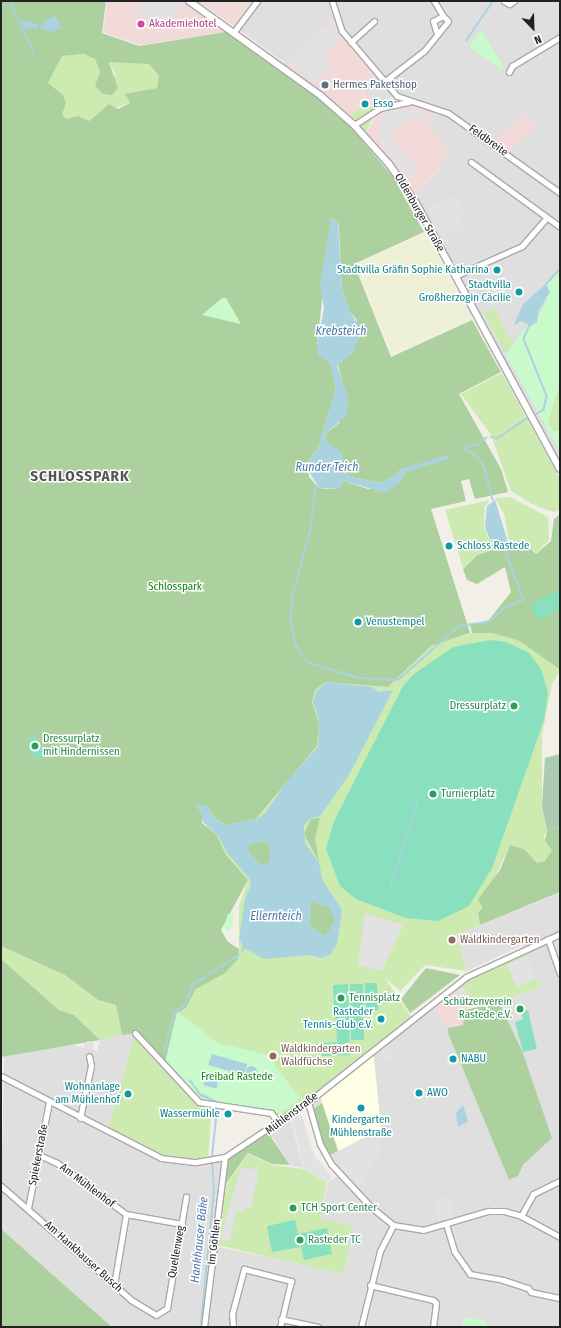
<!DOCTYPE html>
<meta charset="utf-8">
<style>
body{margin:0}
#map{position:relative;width:561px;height:1328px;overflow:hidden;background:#f2efe9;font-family:"Fira Sans Condensed",sans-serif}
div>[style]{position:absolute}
.residential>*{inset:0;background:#e0dfdf}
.commercial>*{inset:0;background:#f2dad9}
.education>*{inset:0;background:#ffffe5}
.farmland>*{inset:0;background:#eef0d5}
.grass>*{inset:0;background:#cdebb0}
.forest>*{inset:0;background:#add19e}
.cemetery>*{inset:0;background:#aacbaf}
.park>*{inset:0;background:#c8facc}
.pitch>*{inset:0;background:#88e0be}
.parking>*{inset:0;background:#e2e2e2}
.round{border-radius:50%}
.water>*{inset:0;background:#aad3df}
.stream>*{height:1.5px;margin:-0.75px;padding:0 0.75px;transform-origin:0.75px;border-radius:0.75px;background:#aad3df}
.roads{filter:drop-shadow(1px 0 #a9a9a9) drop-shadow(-1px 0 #a9a9a9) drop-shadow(0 1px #a9a9a9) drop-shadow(0 -1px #a9a9a9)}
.minor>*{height:5px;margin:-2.5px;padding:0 2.5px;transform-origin:2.5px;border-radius:2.5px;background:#fff}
.tertiary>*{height:6px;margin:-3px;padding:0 3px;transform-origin:3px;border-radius:3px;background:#fff}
.dots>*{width:11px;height:11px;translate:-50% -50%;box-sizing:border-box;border:2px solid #fff;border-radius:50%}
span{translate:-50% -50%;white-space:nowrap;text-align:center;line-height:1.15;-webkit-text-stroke:3px #fff;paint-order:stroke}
.hotel-label{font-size:11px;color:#b23c85}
.left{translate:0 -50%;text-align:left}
.service-label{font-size:11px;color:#4e5e75}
.culture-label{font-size:11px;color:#0d838f}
.right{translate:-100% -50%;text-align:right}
.street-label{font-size:11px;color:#222}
.park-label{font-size:11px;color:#0c8416}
.leisure-label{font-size:11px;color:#27864d}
.education-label{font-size:11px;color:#785e54}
.water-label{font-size:12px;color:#4a7aab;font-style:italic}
.district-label{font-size:15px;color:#555;font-weight:700;letter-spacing:1px}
.frame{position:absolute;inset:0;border:2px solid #222;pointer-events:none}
.north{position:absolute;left:513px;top:8px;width:40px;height:40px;-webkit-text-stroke:3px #fff;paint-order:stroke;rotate:157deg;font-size:11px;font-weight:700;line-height:16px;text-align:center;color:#222}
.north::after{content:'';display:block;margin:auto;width:14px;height:18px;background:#222;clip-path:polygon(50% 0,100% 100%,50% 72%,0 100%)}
</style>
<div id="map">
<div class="residential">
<div style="clip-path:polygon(241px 1px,560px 1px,560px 466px,412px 197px,441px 168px,427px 124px,442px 110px,397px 96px,378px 102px,371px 99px,362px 87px,379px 74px,343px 31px,337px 17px,284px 62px,239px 30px,253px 10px)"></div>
<div style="clip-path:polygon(560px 893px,560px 1327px,112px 1327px,1px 1229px,4px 1054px,74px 1045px,97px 1051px,100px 1040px,128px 1033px,135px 1033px,107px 1132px,161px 1158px,225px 1159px,214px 1246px,344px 1273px,320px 1218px,328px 1182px,340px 1175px,356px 1189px,379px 1153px,381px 1129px,323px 1103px,311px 1111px,308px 1102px,432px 1006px,448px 1028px,509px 1180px,518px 1176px,523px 1165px,552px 1138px,523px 1053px,499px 1002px,541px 987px,522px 945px,467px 971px,456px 935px)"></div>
<div style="clip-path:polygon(290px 1117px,303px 1168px,291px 1166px,272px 1136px,273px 1129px)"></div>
</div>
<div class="commercial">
<div style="clip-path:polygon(107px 1px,184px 1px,226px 32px,140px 45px,103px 32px)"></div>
<div style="clip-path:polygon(197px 1px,241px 1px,250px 9px,237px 28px)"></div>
<div style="clip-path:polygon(335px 18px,377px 74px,361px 87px,380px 106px,357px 121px,283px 63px)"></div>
<div style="clip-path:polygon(410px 102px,442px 110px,427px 124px,450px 152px,439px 163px,441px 167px,412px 197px,365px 136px,380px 108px)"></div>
<div style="clip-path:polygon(524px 112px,536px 127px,507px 155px,491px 143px)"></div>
<div style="clip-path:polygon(461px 983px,474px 1005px,465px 1010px,463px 1025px,448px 1028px,432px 1006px)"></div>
</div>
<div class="education">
<div style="clip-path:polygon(373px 1049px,381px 1129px,339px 1150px,319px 1093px)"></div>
</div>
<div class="farmland">
<div style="clip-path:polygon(425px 233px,471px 318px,392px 354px,356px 265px)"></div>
</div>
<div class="grass">
<div style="clip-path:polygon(84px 54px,95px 59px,100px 72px,116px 76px,109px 61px,149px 64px,159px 76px,157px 88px,126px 95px,130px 103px,96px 114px,89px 121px,67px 120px,62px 114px,66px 104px,48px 83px,62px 56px)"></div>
<div style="clip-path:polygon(377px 106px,357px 121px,351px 115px,360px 107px)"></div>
<div style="clip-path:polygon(374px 114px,365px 136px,354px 125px)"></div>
<div style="clip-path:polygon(494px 308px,513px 344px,505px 353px,484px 314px)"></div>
<div style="clip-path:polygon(502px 373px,560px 479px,560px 510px,553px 512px,532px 504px,511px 491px,491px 435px,461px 394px)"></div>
<div style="clip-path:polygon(560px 383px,560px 431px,553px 431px,549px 428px,550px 406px)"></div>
<div style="clip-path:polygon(510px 497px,548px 517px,549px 540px,536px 553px,529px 546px,509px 542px,504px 514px,495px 498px)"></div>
<div style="clip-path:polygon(490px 500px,485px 506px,484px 527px,488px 538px,502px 546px,476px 555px,463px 568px,445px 510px)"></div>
<div style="clip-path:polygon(472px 633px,492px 633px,521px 641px,560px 671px,552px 684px,542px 736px,542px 806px,547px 830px,544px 836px,552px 850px,545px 861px,537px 863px,524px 849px,510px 845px,478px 913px,480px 925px,456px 935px,467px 971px,425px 965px,400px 991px,385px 978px,412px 1018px,280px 1122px,272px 1112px,212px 1106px,208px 1159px,161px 1158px,107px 1132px,135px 1033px,201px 1098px,208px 1051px,177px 1012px,186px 1008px,196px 989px,224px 974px,239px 949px,239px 906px,248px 880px,216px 845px,196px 805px,206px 805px,216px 819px,226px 825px,256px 819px,317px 746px,319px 723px,312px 702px,315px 690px,326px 682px,388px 687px,431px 646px)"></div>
<div style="clip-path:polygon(1px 946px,65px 975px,98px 1000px,116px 1005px,122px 1035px,100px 1040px,74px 1015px,59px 1010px,1px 959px)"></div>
<div style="clip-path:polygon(526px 952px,541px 987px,499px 1002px,474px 1005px,461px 983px)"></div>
<div style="clip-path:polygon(248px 1154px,272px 1165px,304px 1169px,327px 1182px,320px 1218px,352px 1226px,344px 1274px,217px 1245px,223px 1190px)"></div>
</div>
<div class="forest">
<div style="clip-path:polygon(evenodd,1px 1px,106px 1px,102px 33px,139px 46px,226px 32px,319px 97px,343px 118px,393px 177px,424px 232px,354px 264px,391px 357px,472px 320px,501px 372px,459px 394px,501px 469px,508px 492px,475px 499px,469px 479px,461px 481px,466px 501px,431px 509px,470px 633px,431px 646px,388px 687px,326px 682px,315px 690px,312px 702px,319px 723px,317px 746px,256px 819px,226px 825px,216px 819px,206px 805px,196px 805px,203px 816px,202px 823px,216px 834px,226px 855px,248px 880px,221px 930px,228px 942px,239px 949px,238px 959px,224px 974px,196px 989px,186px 1008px,177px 1013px,165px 1063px,135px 1033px,122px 1035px,116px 1005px,98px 1000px,65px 975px,1px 946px,1px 1px,84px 54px,95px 59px,100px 72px,95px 86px,103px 94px,112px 95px,118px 88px,109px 62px,149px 64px,159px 76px,157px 88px,125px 94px,130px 103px,118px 109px,109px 104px,89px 121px,78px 116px,66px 119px,62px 114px,66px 104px,63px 95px,48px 83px,62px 56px,84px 54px,1px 1px,331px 218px,338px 222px,339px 228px,342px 290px,350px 312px,357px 320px,353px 352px,337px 365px,317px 346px,331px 218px,1px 1px,331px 363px,338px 365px,347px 397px,339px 423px,325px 434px,327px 442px,346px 466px,347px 476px,379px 483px,392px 478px,401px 469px,405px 472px,398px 484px,368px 489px,344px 481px,338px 489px,327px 489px,319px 488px,309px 477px,307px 463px,318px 448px,336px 389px,331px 363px)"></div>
<div style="clip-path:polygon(560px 514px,560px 670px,520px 641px,492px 633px,472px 633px,470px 625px,489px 620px,511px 592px,505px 567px,477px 584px,467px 580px,463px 569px,477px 555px,510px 544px,529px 547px,536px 554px,551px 541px,554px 519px)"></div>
<div style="clip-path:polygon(320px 818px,315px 839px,319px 862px,304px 834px,311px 819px)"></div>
<div style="clip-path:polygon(560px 827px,560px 892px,480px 925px,478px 913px,482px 907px,478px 899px,500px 870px,510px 845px,524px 849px,537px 863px,545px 861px,552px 850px,545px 841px,547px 830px)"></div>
<div style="clip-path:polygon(258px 841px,268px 843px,270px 848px,270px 862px,261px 866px,248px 851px,249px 845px)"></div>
<div style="clip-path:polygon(311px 901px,329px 907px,336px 919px,326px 937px,309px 925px)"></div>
<div style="clip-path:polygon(1px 959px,59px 1010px,74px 1015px,100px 1040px,1px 1057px)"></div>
<div style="clip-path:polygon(426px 968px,460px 975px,410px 1013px,401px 999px)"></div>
<div style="clip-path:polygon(499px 1002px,523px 1053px,552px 1138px,523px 1165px,518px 1176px,509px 1180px,448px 1033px,448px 1028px,463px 1025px,465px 1010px)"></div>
<div style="clip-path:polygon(322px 1103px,338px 1151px,327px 1157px,311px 1111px)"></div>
<div style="clip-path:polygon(273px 1129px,271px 1137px,290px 1165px,272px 1164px,248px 1153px,223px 1188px,226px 1158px)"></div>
<div style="clip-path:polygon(1px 1229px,112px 1327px,1px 1327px)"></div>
</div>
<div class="cemetery">
<div style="clip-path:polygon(560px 754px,560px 827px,547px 830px,542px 806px,545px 758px)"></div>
</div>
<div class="park">
<div style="clip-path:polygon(481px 30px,504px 67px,502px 70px,469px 47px)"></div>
<div style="clip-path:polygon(560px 268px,560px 383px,548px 422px,553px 431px,560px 431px,560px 451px,506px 355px,524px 329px,538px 318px,547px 299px,546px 284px)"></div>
<div style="clip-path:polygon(222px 298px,226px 298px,241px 324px,202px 315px)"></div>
<div style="clip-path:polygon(228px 914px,234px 915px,232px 928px,228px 931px,224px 926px)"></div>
<div style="clip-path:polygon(177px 1012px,218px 1043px,267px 1055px,300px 1098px,281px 1113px,201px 1098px,165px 1063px)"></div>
<div style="clip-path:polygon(464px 1318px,485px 1320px,485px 1327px,462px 1327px)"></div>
</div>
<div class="pitch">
<div style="clip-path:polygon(560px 589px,560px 609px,538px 621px,530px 605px)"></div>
<div style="clip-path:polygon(491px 640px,506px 642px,529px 653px,541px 669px,548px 693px,544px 720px,492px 868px,469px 906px,438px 921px,406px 918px,356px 899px,340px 886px,326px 849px,334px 821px,363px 764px,403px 686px,414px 674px,453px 647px)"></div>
<div style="clip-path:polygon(33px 735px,48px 754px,38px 759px,29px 753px,29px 739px)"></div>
<div style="clip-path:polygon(365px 983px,377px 983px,378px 1010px,366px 1011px)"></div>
<div style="clip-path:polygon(348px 984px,349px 1011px,334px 1011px,333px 985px)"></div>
<div style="clip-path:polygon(350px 984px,363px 984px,364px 1011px,350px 1011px)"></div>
<div style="clip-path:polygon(528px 1010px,537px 1049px,523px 1052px,515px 1022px,523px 1019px,521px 1012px)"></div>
<div style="clip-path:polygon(349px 1013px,350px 1055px,322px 1056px,321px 1043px,337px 1042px,335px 1014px)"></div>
<div style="clip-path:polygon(350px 1014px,363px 1014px,364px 1040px,351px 1040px)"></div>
<div style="clip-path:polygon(295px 1220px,298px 1234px,327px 1228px,332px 1254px,304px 1260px,301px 1247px,272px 1252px,267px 1226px)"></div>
</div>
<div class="parking">
<div style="clip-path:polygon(139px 1px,173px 1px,180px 5px,165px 30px,137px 12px,143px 4px)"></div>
<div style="clip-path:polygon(333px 24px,344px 37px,323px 55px,332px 65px,315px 83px,295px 68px,289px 59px,321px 29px,323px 32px)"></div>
<div style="clip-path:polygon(413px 109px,421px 111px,429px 120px,423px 124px,418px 118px,410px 118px,391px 137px,419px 170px,409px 179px,377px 138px,381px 134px,379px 119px,388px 110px)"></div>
<div style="clip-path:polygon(453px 196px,467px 215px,458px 221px,463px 230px,458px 228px,445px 234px,451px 246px,448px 249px,427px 210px)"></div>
<div style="clip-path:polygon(365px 913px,403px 925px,382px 971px,358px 965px)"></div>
<div style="clip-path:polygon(527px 956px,537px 979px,517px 987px,507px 965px)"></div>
<div style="clip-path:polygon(460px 984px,466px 994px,458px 999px,452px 991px)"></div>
<div style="clip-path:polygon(385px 1041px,398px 1059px,382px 1060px,380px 1045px)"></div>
<div class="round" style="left:84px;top:1041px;width:10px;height:10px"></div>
<div class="round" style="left:201.5px;top:1105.5px;width:9px;height:9px"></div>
<div style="clip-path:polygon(302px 1116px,314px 1155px,332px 1177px,328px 1182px,304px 1169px,291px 1117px)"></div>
<div style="clip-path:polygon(381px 1129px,379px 1153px,356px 1189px,327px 1157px)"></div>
<div style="clip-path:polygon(241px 1167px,259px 1170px,251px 1208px,245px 1207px,244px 1213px,236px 1211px,230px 1241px,220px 1239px)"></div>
<div style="clip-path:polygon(449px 1197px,455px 1219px,438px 1224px,436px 1199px)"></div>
</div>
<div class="water">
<div style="clip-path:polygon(55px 16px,62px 28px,51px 32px,40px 28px,41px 24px)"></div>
<div style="clip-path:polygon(20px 20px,38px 24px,39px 28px,25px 29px)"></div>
<div style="clip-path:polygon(331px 218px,338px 222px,342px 290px,350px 312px,362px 330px,353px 352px,337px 365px,348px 397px,347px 415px,325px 434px,327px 442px,342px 453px,347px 476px,379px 483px,392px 478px,401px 469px,448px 455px,449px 459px,405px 472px,398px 484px,385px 493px,344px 481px,338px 489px,319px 488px,308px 470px,307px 463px,318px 448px,336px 389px,330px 363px,318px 355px,317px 346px,324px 308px,320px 285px)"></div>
<div style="clip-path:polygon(546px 284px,550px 292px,539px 310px,537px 322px,531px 326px,521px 321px,514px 325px,523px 304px)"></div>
<div style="clip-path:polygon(495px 500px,508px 542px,503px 545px,489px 538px,485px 527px,487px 506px)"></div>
<div style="clip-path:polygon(evenodd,326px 682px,372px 687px,379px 692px,393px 690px,349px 775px,320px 816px,311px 818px,304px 825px,305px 843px,319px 863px,323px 881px,342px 910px,337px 944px,331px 954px,321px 958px,309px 955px,264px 959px,244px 948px,239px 939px,245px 899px,251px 884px,249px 878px,228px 854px,217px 834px,203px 822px,203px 816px,196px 805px,206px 805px,216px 820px,226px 825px,257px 819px,266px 812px,288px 780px,318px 747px,319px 720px,313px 702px,316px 692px,326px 682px,258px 841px,268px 843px,270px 848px,270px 862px,261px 866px,248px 851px,249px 845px,258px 841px,326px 682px,311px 901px,329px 907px,335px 919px,326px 937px,309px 925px,311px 901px)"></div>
<div style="clip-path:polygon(212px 1054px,247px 1064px,244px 1075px,208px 1065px)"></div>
<div class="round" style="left:245.5px;top:1065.5px;width:11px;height:11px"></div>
<div style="clip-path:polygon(209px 1072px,218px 1074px,217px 1089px,203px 1085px)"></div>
<div style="clip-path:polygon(463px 1105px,468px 1122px,458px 1127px,456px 1113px)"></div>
</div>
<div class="stream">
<div style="left:10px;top:1px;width:56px;rotate:64.8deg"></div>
<div style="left:466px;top:41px;width:48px;rotate:-56deg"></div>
<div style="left:546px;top:284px;width:21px;rotate:-47deg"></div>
<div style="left:530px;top:325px;width:15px;rotate:113deg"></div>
<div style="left:524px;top:339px;width:61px;rotate:68deg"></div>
<div style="left:547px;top:396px;width:14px;rotate:102deg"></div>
<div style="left:544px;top:410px;width:8px;rotate:150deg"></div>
<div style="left:491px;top:437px;width:7px;rotate:8deg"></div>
<div style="left:498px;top:438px;width:34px;rotate:-34deg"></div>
<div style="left:487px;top:438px;width:11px;rotate:142deg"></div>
<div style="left:478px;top:445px;width:15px;rotate:169deg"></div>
<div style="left:463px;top:448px;width:16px;rotate:30deg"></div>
<div style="left:477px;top:456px;width:12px;rotate:55deg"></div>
<div style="left:484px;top:466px;width:35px;rotate:75deg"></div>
<div style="left:316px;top:485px;width:45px;rotate:96.3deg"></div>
<div style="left:311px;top:530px;width:67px;rotate:105.5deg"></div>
<div style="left:293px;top:595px;width:26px;rotate:94deg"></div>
<div style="left:291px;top:621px;width:24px;rotate:78deg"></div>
<div style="left:296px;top:644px;width:21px;rotate:59deg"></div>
<div style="left:307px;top:662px;width:53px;rotate:17.4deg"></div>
<div style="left:358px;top:678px;width:40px;rotate:2.9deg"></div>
<div style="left:398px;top:680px;width:81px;rotate:-41.5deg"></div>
<div style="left:459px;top:626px;width:30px;rotate:-8deg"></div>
<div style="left:489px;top:622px;width:19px;rotate:-43deg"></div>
<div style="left:503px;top:609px;width:22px;rotate:-24deg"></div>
<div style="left:523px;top:600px;width:59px;rotate:-110deg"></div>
<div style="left:391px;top:885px;width:85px;rotate:-72.2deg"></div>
<div style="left:242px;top:951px;width:4px;rotate:-56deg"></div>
<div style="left:164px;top:1052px;width:41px;rotate:-74.6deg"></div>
<div style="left:175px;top:1012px;width:12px;rotate:-35deg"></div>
<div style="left:185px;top:1005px;width:22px;rotate:-68deg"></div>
<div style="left:193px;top:985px;width:55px;rotate:-33.1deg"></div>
<div style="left:190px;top:1080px;width:19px;rotate:54deg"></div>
<div style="left:201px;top:1095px;width:15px;rotate:23deg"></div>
<div style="left:201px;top:1095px;width:7px;rotate:16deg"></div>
<div style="left:212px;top:1156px;width:47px;rotate:-83.9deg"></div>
<div style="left:201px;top:1323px;width:134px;rotate:-84.4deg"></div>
<div style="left:214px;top:1190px;width:27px;rotate:-94deg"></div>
</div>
<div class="roads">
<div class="minor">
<div style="left:332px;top:1px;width:32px;rotate:72deg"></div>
<div style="left:342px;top:31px;width:85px;rotate:49.8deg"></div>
<div style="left:397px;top:96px;width:54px;rotate:18.4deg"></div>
<div style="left:448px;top:113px;width:138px;rotate:35.5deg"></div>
<div style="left:434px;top:1px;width:17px;rotate:59deg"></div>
<div style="left:504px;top:1px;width:6px;rotate:31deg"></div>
<div style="left:509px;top:4px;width:6px;rotate:-31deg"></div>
<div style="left:233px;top:33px;width:40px;rotate:-53deg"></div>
<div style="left:351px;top:42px;width:31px;rotate:-42deg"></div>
<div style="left:509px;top:72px;width:7px;rotate:-63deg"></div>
<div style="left:512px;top:66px;width:56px;rotate:-31.1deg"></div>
<div style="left:385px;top:81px;width:49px;rotate:-37.6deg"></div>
<div style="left:424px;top:51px;width:38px;rotate:-51deg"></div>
<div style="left:448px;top:21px;width:7px;rotate:-135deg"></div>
<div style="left:443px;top:16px;width:11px;rotate:153deg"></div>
<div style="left:433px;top:21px;width:14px;rotate:73deg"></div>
<div style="left:354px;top:125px;width:31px;rotate:-33deg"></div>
<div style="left:380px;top:108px;width:30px;rotate:-12deg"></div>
<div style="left:471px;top:162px;width:110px;rotate:36.1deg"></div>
<div style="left:455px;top:276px;width:73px;rotate:-24.1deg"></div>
<div style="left:522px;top:246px;width:38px;rotate:-49deg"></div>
<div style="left:548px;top:939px;width:36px;rotate:71deg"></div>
<div style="left:135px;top:1033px;width:94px;rotate:47.2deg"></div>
<div style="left:199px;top:1102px;width:73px;rotate:8.7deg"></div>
<div style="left:271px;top:1113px;width:13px;rotate:51deg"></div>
<div style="left:1px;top:1076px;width:180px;rotate:27.1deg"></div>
<div style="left:161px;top:1158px;width:35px;rotate:7deg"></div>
<div style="left:196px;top:1162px;width:29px;rotate:-10deg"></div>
<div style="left:225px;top:1157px;width:106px;rotate:-33.8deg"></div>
<div style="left:313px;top:1098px;width:195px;rotate:-38.3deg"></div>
<div style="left:466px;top:977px;width:103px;rotate:-24.6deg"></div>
<div style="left:308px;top:1102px;width:44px;rotate:74.1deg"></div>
<div style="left:320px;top:1144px;width:23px;rotate:61deg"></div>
<div style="left:331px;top:1164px;width:59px;rotate:47.1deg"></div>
<div style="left:371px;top:1207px;width:28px;rotate:39deg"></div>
<div style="left:393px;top:1225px;width:30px;rotate:9deg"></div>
<div style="left:423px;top:1230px;width:68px;rotate:-16.3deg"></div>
<div style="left:488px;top:1211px;width:16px"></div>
<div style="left:504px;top:1211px;width:18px;rotate:16deg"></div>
<div style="left:521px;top:1216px;width:44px;rotate:28.3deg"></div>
<div style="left:80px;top:1118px;width:53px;rotate:-78.1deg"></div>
<div style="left:91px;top:1066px;width:10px;rotate:-101deg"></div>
<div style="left:39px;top:1155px;width:20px;rotate:24deg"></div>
<div style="left:57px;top:1163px;width:86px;rotate:36.5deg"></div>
<div style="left:126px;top:1214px;width:57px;rotate:10.1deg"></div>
<div style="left:1px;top:1186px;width:173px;rotate:41.2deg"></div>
<div style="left:131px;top:1300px;width:29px;rotate:31deg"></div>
<div style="left:156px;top:1315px;width:13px;rotate:-32deg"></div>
<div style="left:167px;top:1308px;width:113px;rotate:-80.3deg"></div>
<div style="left:28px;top:1208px;width:108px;rotate:-78.8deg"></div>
<div style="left:521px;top:1216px;width:25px;rotate:-61deg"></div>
<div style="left:533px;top:1194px;width:30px;rotate:-26deg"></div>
<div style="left:446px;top:1224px;width:28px;rotate:73deg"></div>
<div style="left:454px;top:1251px;width:28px;rotate:55deg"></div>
<div style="left:470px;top:1274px;width:34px;rotate:10deg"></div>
<div style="left:503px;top:1280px;width:26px;rotate:18deg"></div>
<div style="left:528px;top:1288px;width:5px;rotate:53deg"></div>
<div style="left:531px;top:1292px;width:30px;rotate:12deg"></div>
<div style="left:114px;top:1285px;width:72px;rotate:-80.4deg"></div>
<div style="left:370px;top:1285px;width:65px;rotate:13.4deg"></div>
<div style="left:433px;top:1300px;width:4px;rotate:45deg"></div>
<div style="left:436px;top:1303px;width:24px;rotate:97deg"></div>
<div style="left:281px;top:1319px;width:38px;rotate:12deg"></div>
<div style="left:204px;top:1327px;width:171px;rotate:-83deg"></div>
<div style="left:233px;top:1327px;width:13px;rotate:-94deg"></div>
<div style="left:232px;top:1314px;width:47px;rotate:-75.1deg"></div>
<div style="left:244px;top:1269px;width:49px;rotate:14.3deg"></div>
<div style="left:291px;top:1281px;width:47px;rotate:103.4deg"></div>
<div style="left:361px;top:1327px;width:78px;rotate:-76deg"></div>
<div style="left:380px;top:1251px;width:29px;rotate:-63deg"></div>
</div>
<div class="tertiary">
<div style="left:189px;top:1px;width:163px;rotate:35.7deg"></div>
<div style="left:321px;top:96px;width:44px;rotate:41.3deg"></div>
<div style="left:354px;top:125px;width:52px;rotate:48.1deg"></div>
<div style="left:389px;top:164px;width:47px;rotate:55.3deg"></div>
<div style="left:416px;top:203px;width:302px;rotate:61.6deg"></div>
</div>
</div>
<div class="dots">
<div style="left:141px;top:24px;background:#d1479c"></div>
<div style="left:325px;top:85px;background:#5c6f8a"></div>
<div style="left:365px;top:104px;background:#0f9aa8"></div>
<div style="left:497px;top:270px;background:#0f9aa8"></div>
<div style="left:519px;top:292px;background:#0f9aa8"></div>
<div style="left:449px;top:546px;background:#0f9aa8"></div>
<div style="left:358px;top:622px;background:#0f9aa8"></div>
<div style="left:514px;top:706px;background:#2e9e5b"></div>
<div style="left:35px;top:746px;background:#2e9e5b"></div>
<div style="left:433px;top:794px;background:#2e9e5b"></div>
<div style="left:452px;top:940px;background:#8d6e63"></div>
<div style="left:341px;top:998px;background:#2e9e5b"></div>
<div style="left:520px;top:1009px;background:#2e9e5b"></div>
<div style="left:381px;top:1019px;background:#0f9aa8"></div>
<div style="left:273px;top:1056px;background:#8d6e63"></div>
<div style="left:453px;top:1059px;background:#0f9aa8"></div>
<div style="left:419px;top:1093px;background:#0f9aa8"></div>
<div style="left:128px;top:1094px;background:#0f9aa8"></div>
<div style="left:361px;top:1108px;background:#0f9aa8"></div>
<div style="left:228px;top:1114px;background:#0f9aa8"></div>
<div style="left:293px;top:1208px;background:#2e9e5b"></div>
<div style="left:300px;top:1240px;background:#2e9e5b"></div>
</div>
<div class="hotel-label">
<span class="left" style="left:149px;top:24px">Akademiehotel</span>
</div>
<div class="service-label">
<span class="left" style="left:333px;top:85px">Hermes Paketshop</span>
</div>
<div class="culture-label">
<span class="left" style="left:373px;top:104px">Esso</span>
<span class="right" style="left:489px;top:270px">Stadtvilla Gräfin Sophie Katharina</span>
<span class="right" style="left:511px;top:292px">Stadtvilla<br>Großherzogin Cäcilie</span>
<span class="left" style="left:457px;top:546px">Schloss Rastede</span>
<span class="left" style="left:366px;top:622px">Venustempel</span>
<span class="right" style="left:373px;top:1019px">Rasteder<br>Tennis-Club e.V.</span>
<span class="left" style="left:461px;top:1059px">NABU</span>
<span class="right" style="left:120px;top:1094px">Wohnanlage<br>am Mühlenhof</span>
<span class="left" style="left:427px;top:1093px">AWO</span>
<span class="right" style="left:220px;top:1114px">Wassermühle</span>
<span style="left:361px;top:1127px">Kindergarten<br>Mühlenstraße</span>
</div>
<div class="street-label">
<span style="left:488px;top:141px;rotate:36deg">Feldbreite</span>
<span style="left:419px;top:213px;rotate:60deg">Oldenburger Straße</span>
<span style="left:292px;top:1114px;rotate:-37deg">Mühlenstraße</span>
<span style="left:39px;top:1155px;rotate:-79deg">Spiekerstraße</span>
<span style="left:87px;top:1186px;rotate:37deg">Am Mühlenhof</span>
<span style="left:215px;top:1242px;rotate:-83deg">Im Göhlen</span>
<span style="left:177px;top:1252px;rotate:-80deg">Quellenweg</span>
<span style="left:83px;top:1257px;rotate:42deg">Am Hankhauser Busch</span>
</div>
<div class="park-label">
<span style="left:175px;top:587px">Schlosspark</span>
<span style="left:237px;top:1077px">Freibad Rastede</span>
</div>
<div class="leisure-label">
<span class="right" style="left:506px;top:706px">Dressurplatz</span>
<span class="left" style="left:43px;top:746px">Dressurplatz<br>mit Hindernissen</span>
<span class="left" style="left:441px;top:794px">Turnierplatz</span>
<span class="left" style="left:349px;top:998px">Tennisplatz</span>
<span class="right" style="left:512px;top:1009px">Schützenverein<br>Rastede e.V.</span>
<span class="left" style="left:301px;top:1208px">TCH Sport Center</span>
<span class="left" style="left:308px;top:1240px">Rasteder TC</span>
</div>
<div class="education-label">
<span class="left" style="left:460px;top:940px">Waldkindergarten</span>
<span class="left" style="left:281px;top:1056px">Waldkindergarten<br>Waldfüchse</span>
</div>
<div class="water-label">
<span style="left:341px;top:332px">Krebsteich</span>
<span style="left:327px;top:468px">Runder Teich</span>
<span style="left:276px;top:917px">Ellernteich</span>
<span style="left:200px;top:1240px;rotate:-84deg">Hankhauser Bäke</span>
</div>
<div class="district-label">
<span style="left:80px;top:477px">SCHLOSSPARK</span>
</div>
<div class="frame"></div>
<div class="north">N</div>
</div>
